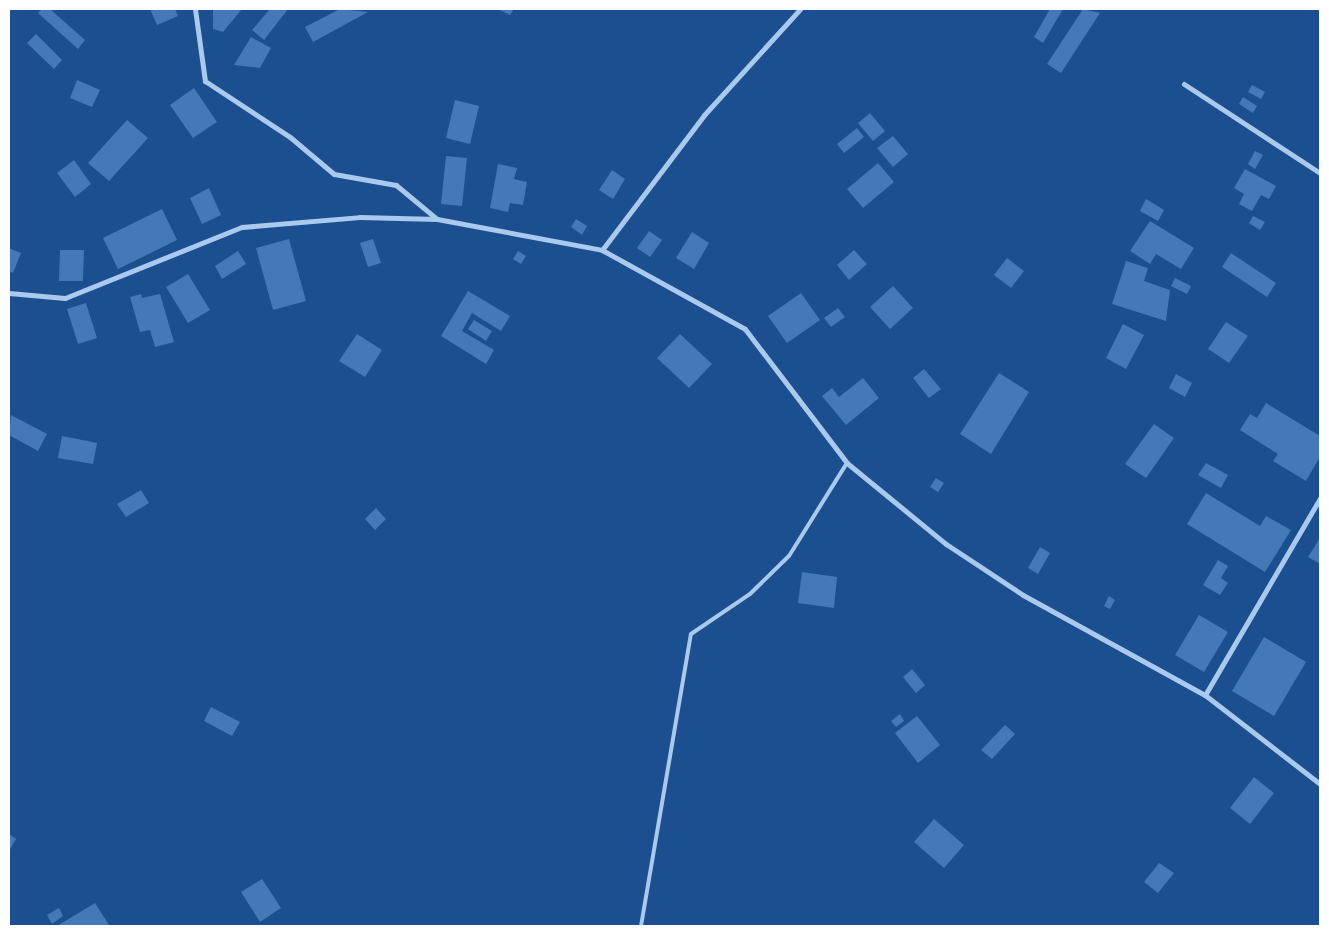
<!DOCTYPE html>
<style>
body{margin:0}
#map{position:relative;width:1329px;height:935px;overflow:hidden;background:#1b4f8f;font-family:Manrope,sans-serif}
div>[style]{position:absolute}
.building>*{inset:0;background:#4478b7}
.service>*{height:4px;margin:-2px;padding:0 2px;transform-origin:2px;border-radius:2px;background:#a9c9ee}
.minor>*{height:5px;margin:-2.5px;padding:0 2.5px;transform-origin:2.5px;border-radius:2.5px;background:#a9c9ee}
span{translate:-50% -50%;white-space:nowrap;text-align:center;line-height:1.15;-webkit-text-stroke:5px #1b4f8f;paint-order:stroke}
.frame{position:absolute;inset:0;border:10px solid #fff;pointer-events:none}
</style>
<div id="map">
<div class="building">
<div style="clip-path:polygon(42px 9px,50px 9px,85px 40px,78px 49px,38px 13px)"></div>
<div style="clip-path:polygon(150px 9px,175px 9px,178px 16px,157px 25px)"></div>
<div style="clip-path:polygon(213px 9px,242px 9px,223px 32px,213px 29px)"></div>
<div style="clip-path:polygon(270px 9px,288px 9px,264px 40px,252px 30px)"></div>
<div style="clip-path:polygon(340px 9px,368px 12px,313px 42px,305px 27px)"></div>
<div style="clip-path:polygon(498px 9px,514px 9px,510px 15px)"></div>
<div style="clip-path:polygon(1050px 9px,1063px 9px,1043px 43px,1034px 37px)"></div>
<div style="clip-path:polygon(1083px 9px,1100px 13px,1061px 73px,1047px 64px)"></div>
<div style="clip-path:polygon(36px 34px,62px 60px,54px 69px,27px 43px)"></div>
<div style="clip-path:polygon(251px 37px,271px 48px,260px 68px,234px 65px)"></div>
<div style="clip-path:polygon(77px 80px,100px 90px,92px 107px,70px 98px)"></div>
<div style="clip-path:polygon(1252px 85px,1265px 92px,1261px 99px,1248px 92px)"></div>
<div style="clip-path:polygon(194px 88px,217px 122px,193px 138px,170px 105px)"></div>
<div style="clip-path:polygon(1243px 97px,1257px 106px,1253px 113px,1239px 104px)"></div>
<div style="clip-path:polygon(455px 100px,479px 106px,470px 144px,446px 138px)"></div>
<div style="clip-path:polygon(870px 113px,885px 131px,873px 141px,858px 123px)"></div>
<div style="clip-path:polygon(127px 120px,148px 138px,109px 181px,88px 163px)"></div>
<div style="clip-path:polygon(857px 128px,864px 137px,844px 153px,837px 144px)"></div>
<div style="clip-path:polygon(893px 136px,908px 154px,893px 167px,877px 148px)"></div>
<div style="clip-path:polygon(1255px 151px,1263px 155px,1255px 169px,1248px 164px)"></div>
<div style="clip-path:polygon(446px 156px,467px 158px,462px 206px,441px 204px)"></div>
<div style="clip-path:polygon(74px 160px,91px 184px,75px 197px,57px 173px)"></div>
<div style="clip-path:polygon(878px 163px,894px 182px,863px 208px,847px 189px)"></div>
<div style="clip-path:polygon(498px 164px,517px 168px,514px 179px,527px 182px,523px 205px,510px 203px,508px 212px,490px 208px)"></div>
<div style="clip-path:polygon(1245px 169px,1276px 186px,1269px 199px,1261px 195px,1252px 211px,1239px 204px,1244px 194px,1234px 188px)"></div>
<div style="clip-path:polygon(612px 170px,625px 179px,613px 199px,599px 190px)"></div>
<div style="clip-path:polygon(209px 188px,221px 215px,202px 224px,190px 198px)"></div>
<div style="clip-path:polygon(1146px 199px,1164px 210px,1158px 221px,1140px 211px)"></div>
<div style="clip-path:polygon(162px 209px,177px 240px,118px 269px,103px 238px)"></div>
<div style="clip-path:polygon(1253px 216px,1265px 222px,1260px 230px,1249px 223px)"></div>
<div style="clip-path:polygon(576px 219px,587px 226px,582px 235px,571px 227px)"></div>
<div style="clip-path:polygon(1150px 221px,1194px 248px,1181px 269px,1156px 254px,1150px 264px,1130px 251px)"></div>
<div style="clip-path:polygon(649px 231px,662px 240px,650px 257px,637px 248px)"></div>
<div style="clip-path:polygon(692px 232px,709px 243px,694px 269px,676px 258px)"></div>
<div style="clip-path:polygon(289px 239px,306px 301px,273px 310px,256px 248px)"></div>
<div style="clip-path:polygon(373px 239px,381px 263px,368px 267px,360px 243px)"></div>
<div style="clip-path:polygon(9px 248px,21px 253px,13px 273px,9px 271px)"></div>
<div style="clip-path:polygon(60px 250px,84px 250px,83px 281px,59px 281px)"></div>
<div style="clip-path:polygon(854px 250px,867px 264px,849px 280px,837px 265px)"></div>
<div style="clip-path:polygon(238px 251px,246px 264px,222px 279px,215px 266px)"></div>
<div style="clip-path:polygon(518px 251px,526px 256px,521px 264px,513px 259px)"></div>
<div style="clip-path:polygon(1231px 253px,1276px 283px,1267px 297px,1222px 267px)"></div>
<div style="clip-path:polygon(1007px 258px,1024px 271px,1011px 288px,994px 275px)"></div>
<div style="clip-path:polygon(1126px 261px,1148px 268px,1144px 281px,1170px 290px,1166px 321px,1112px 304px)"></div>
<div style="clip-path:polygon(188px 274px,210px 310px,188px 323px,166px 287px)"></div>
<div style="clip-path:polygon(1175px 278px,1191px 286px,1187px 294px,1171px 286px)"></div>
<div style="clip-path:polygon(893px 286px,913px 308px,890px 329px,870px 307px)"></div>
<div style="clip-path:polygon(468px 291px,510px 316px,501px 331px,472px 313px,462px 331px,494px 350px,486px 364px,441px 336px)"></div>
<div style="clip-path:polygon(801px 293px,820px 320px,787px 343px,768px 316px)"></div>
<div style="clip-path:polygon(141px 294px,142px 298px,160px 294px,174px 342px,155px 347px,150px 330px,140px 332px,130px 297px)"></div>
<div style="clip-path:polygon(86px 303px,97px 338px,78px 344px,67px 309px)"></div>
<div style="clip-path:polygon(838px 308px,845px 317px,831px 327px,824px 318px)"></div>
<div style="clip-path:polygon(474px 320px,492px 331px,486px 341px,468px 329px)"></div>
<div style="clip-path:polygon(1226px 322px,1248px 336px,1229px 363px,1208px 349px)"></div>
<div style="clip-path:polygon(1123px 324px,1144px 335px,1126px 369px,1106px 358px)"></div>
<div style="clip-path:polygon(357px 334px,382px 350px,365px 377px,339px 361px)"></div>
<div style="clip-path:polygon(680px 334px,712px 364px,689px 388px,657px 358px)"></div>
<div style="clip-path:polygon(924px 369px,941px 389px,929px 398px,913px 378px)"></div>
<div style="clip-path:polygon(999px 373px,1029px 392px,991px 454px,960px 434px)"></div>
<div style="clip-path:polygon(1176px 374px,1192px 383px,1185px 397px,1169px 388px)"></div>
<div style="clip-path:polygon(863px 378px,879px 398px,846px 425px,822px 396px,832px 388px,839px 397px)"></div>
<div style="clip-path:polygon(1266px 403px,1320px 436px,1320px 457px,1306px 481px,1273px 461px,1278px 454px,1240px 430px,1250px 414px,1257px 418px)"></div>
<div style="clip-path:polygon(11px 415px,47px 434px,38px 451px,9px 435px)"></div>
<div style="clip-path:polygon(1154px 424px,1174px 438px,1146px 478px,1125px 464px)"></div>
<div style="clip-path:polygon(62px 436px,97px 443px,93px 464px,58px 458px)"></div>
<div style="clip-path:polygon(1206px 463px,1228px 475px,1221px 488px,1198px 475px)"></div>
<div style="clip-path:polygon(936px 478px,944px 483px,938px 492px,930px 487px)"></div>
<div style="clip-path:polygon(141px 490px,149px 503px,126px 517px,117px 504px)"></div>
<div style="clip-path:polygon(1206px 493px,1260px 526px,1266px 516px,1291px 530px,1265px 572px,1187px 524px)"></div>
<div style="clip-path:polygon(376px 508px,386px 519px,375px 530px,365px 519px)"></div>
<div style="clip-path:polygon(1320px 538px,1320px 564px,1308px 557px)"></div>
<div style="clip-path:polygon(1040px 547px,1050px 553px,1038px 574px,1028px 568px)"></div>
<div style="clip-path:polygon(1218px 560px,1228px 566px,1221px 578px,1228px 583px,1220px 595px,1203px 585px)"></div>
<div style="clip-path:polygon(802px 572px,837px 577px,834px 608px,798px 603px)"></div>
<div style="clip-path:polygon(1109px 596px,1115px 600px,1110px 609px,1104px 606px)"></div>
<div style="clip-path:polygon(1199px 615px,1228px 632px,1204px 672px,1175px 655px)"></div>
<div style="clip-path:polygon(1264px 637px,1306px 662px,1274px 716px,1232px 691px)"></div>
<div style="clip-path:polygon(912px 669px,925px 685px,916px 693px,903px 677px)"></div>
<div style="clip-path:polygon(211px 707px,240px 722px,232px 736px,204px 721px)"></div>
<div style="clip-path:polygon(900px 714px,904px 721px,896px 727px,891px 721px)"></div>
<div style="clip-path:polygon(917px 716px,940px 745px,918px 763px,895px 733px)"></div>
<div style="clip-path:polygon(1005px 725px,1015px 734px,992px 759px,981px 750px)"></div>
<div style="clip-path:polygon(1254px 777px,1274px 793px,1250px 824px,1230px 808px)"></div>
<div style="clip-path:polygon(934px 819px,964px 845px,944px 868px,914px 842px)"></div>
<div style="clip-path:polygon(9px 834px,16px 839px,9px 851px)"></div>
<div style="clip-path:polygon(1159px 863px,1174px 873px,1158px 893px,1144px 882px)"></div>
<div style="clip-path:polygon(262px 879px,281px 908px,260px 922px,241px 892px)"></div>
<div style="clip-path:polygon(95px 903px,109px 925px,57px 926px)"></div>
<div style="clip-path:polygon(59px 908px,63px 916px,52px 924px,47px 915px)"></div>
</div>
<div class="service">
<div style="left:641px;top:926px;width:296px;rotate:-80.3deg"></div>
<div style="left:691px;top:634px;width:71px;rotate:-34.1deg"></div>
<div style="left:750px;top:594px;width:54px;rotate:-44.3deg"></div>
<div style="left:789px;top:556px;width:110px;rotate:-58.1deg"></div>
</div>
<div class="minor">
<div style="left:195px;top:9px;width:73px;rotate:82.1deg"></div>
<div style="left:205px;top:81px;width:102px;rotate:33.4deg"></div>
<div style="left:290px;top:137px;width:57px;rotate:40.1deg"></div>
<div style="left:334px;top:174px;width:63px;rotate:10.1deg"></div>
<div style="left:396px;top:185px;width:53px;rotate:39.7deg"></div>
<div style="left:1184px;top:84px;width:163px;rotate:33.2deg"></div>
<div style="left:602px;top:250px;width:169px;rotate:-52.9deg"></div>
<div style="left:704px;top:115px;width:143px;rotate:-47.8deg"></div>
<div style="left:9px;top:293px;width:56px;rotate:5.1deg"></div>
<div style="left:65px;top:298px;width:191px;rotate:-21.9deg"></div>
<div style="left:242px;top:227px;width:118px;rotate:-4.8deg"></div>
<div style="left:360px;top:217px;width:77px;rotate:1.5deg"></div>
<div style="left:437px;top:219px;width:168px;rotate:10.6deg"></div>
<div style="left:602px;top:250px;width:163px;rotate:28.9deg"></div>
<div style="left:745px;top:329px;width:168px;rotate:52.7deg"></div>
<div style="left:847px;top:463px;width:128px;rotate:39.3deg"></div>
<div style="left:946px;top:544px;width:92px;rotate:33.5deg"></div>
<div style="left:1023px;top:595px;width:208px;rotate:28.8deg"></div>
<div style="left:1205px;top:695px;width:145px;rotate:37.7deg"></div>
<div style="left:1205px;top:695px;width:228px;rotate:-59.7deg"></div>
</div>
<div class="frame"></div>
</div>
